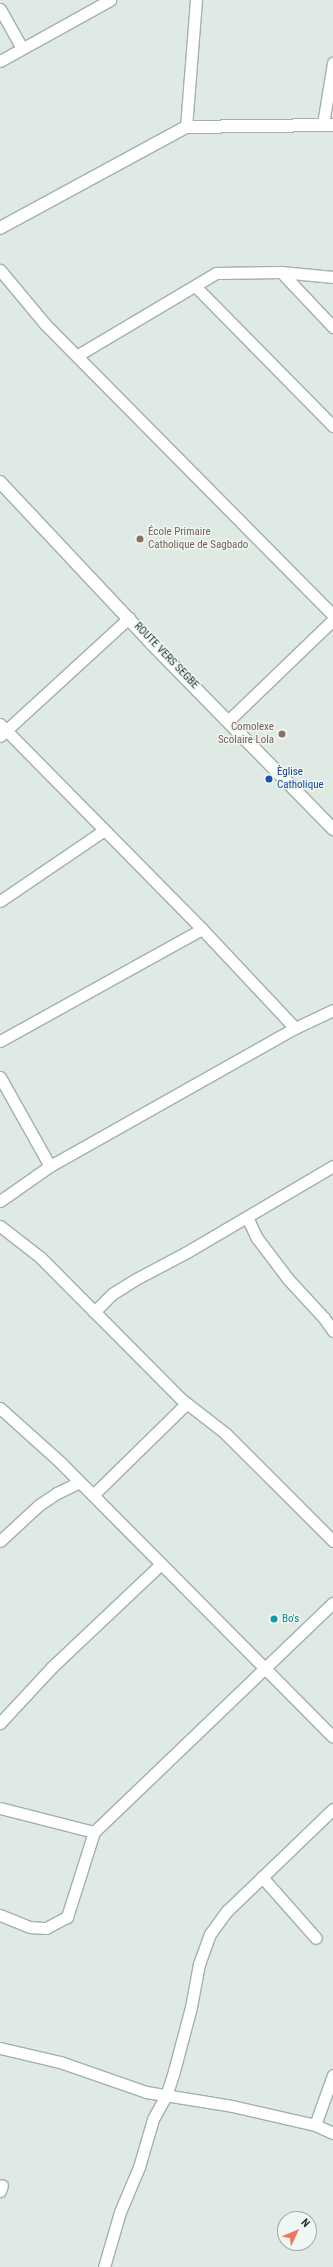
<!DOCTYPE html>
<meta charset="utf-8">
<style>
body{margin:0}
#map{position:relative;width:333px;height:2267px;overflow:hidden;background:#dfeae5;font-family:"Roboto Condensed",sans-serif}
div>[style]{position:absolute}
.roads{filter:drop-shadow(1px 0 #a2b1ab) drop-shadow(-1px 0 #a2b1ab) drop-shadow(0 1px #a2b1ab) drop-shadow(0 -1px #a2b1ab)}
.street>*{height:11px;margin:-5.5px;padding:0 5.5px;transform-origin:5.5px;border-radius:5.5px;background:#fff}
.secondary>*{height:12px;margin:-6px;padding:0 6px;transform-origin:6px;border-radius:6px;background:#fff}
.dots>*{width:11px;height:11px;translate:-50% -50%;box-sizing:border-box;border:2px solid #f0f7f3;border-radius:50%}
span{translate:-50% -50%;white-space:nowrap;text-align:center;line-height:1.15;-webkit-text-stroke:3px #f0f7f3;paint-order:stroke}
.education-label{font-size:11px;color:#785e54}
.left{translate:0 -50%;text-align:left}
.right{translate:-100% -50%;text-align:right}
.street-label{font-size:11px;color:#213931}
.transit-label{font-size:11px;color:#164399}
.culture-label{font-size:11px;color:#0d838f}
.north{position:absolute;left:277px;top:2211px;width:40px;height:40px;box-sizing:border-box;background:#f0f7f3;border:1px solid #9daba5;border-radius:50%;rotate:46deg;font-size:11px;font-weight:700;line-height:16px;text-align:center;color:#213931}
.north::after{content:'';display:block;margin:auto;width:14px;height:18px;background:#ea785d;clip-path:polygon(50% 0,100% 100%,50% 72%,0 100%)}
</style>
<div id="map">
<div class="roads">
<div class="street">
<div style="left:0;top:9px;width:45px;rotate:60.6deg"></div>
<div style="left:0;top:61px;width:126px;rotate:-29deg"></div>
<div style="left:323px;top:124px;width:62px;rotate:-80.7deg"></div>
<div style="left:186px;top:127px;width:127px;rotate:-85.5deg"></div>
<div style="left:0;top:270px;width:70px;rotate:50.2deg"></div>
<div style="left:45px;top:324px;width:409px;rotate:45.3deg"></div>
<div style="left:281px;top:272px;width:76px;rotate:46.6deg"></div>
<div style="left:195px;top:286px;width:197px;rotate:45.4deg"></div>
<div style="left:78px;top:355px;width:161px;rotate:-30.7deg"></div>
<div style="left:216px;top:273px;width:65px;rotate:-0.9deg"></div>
<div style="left:281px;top:272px;width:52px;rotate:5.5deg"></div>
<div style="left:229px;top:720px;width:144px;rotate:-43.9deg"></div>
<div style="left:0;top:724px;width:288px;rotate:45.4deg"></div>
<div style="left:202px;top:929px;width:136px;rotate:46.8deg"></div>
<div style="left:0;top:736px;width:175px;rotate:-42.5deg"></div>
<div style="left:0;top:901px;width:125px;rotate:-34.2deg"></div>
<div style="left:0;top:1041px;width:231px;rotate:-29deg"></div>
<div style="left:0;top:1077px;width:102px;rotate:60.7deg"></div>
<div style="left:0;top:1201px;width:61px;rotate:-35deg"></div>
<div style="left:50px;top:1166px;width:281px;rotate:-29.4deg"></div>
<div style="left:295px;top:1028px;width:42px;rotate:-25.3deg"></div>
<div style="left:247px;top:1217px;width:23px;rotate:65deg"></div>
<div style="left:257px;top:1238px;width:51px;rotate:52.9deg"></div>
<div style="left:288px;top:1279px;width:53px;rotate:47.3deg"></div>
<div style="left:324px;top:1318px;width:16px;rotate:55deg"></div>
<div style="left:0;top:1226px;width:51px;rotate:37.8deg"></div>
<div style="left:40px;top:1257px;width:199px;rotate:45.2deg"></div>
<div style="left:180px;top:1398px;width:57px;rotate:37.9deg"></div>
<div style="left:225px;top:1433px;width:153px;rotate:45deg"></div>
<div style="left:94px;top:1312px;width:25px;rotate:-45deg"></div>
<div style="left:112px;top:1294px;width:28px;rotate:-32deg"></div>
<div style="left:136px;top:1279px;width:58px;rotate:-27.9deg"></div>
<div style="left:187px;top:1252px;width:169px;rotate:-30.5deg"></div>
<div style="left:0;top:1408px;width:81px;rotate:42deg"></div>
<div style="left:60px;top:1462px;width:387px;rotate:45.2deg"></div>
<div style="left:93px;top:1495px;width:130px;rotate:-44.4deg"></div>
<div style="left:0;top:1541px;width:53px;rotate:-42.7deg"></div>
<div style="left:39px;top:1505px;width:22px;rotate:-34deg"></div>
<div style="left:57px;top:1493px;width:25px;rotate:-26deg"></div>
<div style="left:0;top:1723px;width:76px;rotate:-47.1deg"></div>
<div style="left:52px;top:1667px;width:150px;rotate:-43.4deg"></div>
<div style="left:0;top:1808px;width:97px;rotate:14.3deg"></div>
<div style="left:94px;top:1832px;width:331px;rotate:-43.8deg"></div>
<div style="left:262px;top:1877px;width:81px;rotate:48.5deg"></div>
<div style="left:0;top:1915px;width:32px;rotate:22deg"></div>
<div style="left:30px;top:1927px;width:16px;rotate:4deg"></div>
<div style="left:46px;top:1928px;width:24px;rotate:-28deg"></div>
<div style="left:67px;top:1917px;width:89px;rotate:-72.4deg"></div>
<div style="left:0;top:2048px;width:62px;rotate:13.1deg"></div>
<div style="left:60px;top:2062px;width:91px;rotate:19.2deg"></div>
<div style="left:146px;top:2092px;width:87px;rotate:9.2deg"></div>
<div style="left:232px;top:2106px;width:85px;rotate:12.9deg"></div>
<div style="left:315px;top:2125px;width:53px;rotate:-70.2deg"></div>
<div style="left:315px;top:2125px;width:20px;rotate:24deg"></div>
<div style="left:0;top:2191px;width:6px;rotate:-72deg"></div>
<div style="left:104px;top:2267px;width:57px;rotate:-73.8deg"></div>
<div style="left:120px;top:2212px;width:49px;rotate:-67.1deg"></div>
<div style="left:139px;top:2167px;width:50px;rotate:-73.7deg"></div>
<div style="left:153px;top:2119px;width:26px;rotate:-61deg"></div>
<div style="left:166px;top:2096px;width:26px;rotate:-72deg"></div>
<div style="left:174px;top:2071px;width:66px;rotate:-75.1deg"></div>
<div style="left:191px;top:2007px;width:44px;rotate:-79.5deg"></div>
<div style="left:199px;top:1964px;width:32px;rotate:-70deg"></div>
<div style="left:210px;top:1934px;width:29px;rotate:-54deg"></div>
<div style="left:227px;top:1911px;width:147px;rotate:-43.9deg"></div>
</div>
<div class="secondary">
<div style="left:0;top:228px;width:212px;rotate:-28.5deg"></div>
<div style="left:186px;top:127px;width:147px;rotate:-0.8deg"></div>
<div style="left:0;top:482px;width:222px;rotate:46.8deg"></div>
<div style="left:152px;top:644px;width:259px;rotate:45.6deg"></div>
</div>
</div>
<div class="dots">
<div style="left:140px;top:539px;background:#8d6e63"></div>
<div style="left:282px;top:734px;background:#8d6e63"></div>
<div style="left:269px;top:779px;background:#1a4fb4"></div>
<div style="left:274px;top:1619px;background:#0f9aa8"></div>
</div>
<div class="education-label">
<span class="left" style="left:148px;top:539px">École Primaire<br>Catholique de Sagbado</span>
<span class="right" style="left:274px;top:734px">Comolexe<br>Scolaire Lola</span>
</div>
<div class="street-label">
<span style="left:166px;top:656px;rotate:46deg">ROUTE VERS SEGBE</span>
</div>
<div class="transit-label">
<span class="left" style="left:277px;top:779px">Èglise<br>Catholique</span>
</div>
<div class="culture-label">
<span class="left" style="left:282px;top:1619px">Bo's</span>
</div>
<div class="north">N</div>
</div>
